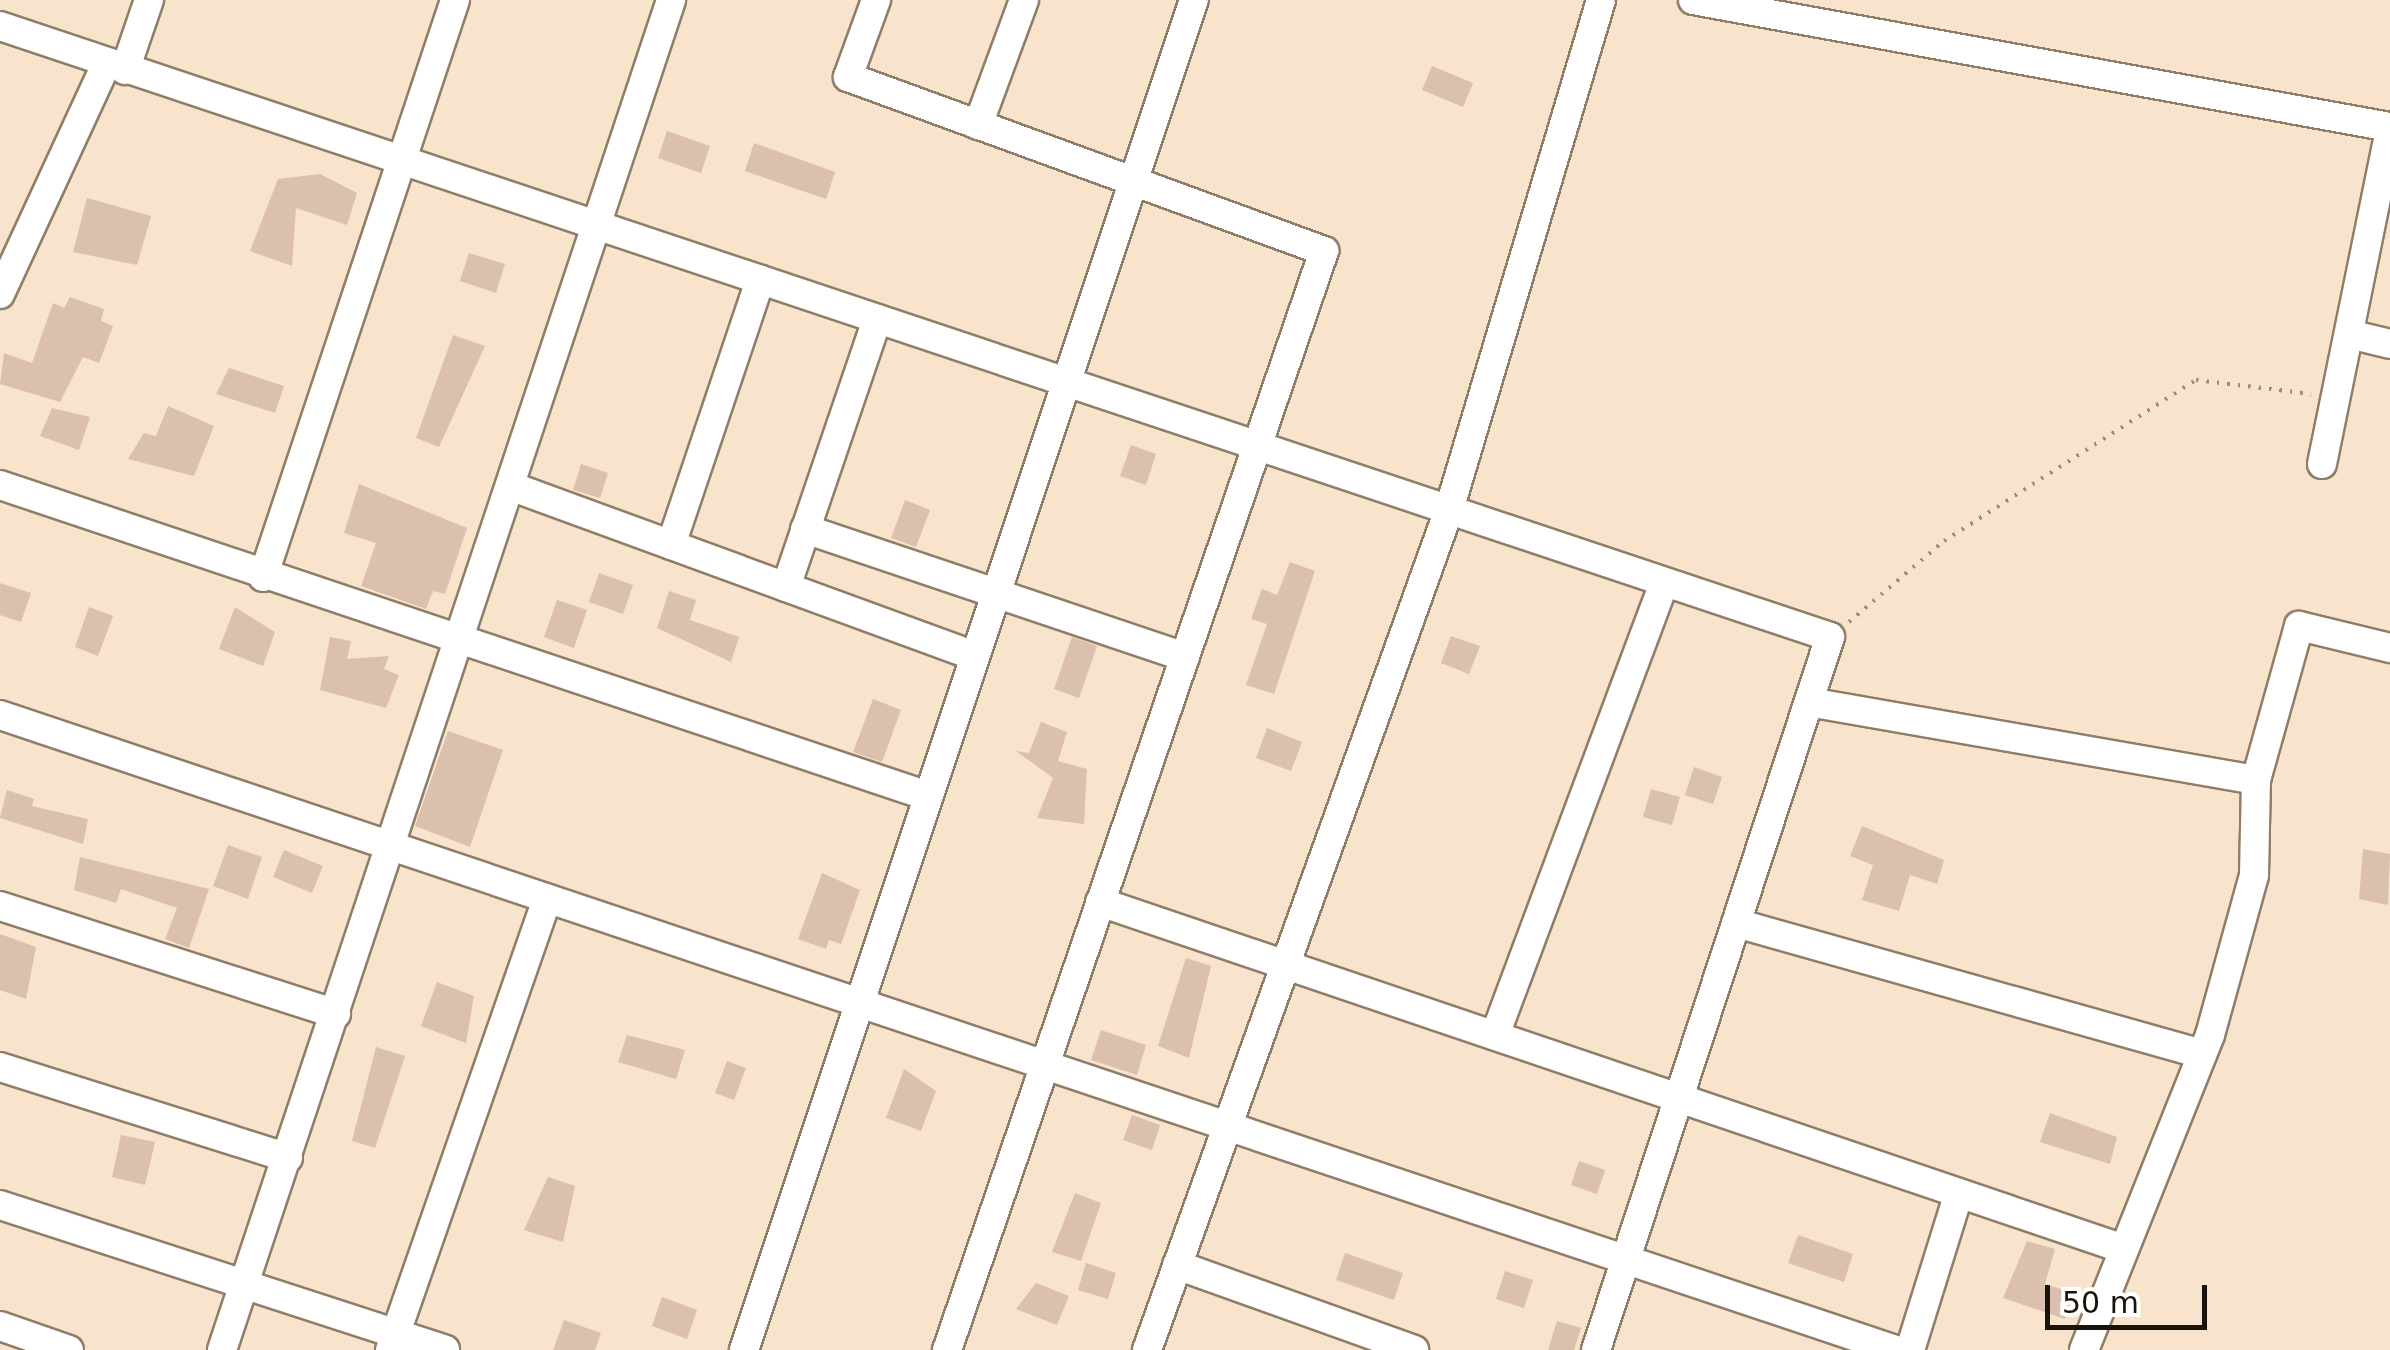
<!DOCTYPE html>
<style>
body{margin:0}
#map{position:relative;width:2390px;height:1350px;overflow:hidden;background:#f8e4cc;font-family:"DejaVu Sans",sans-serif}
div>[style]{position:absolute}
.building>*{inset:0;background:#dac0ad}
.path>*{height:4px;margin-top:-2px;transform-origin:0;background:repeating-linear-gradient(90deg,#9b8c7b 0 2.5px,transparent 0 10.5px)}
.roads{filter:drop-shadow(2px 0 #907d67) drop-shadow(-2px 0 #907d67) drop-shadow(0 2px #907d67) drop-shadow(0 -2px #907d67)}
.minor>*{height:28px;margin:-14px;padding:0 14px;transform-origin:14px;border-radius:14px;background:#fff}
span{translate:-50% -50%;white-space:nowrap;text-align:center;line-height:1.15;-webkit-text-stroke:8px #fff;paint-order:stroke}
.scale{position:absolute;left:2045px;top:1285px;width:162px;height:45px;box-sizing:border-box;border:5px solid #1a130b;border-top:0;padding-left:12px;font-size:30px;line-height:35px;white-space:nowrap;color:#1a130b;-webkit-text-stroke:8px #fff;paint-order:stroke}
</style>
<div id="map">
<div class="building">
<div style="clip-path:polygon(1432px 66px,1473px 83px,1463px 107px,1422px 90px)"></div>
<div style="clip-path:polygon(667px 131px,710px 146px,701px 173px,658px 158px)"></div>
<div style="clip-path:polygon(754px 143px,835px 172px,826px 199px,745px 171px)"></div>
<div style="clip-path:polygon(320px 174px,357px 193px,347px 225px,296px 208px,292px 266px,250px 251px,278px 179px)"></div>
<div style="clip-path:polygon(87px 198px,151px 216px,137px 265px,73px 252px)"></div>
<div style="clip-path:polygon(469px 253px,505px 264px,496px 293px,460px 281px)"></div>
<div style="clip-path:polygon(70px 297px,104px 309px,101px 321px,113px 326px,99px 363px,83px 357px,60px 402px,0 384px,4px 353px,32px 363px,53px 303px,64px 308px)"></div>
<div style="clip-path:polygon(453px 335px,485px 346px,439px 447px,416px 438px)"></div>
<div style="clip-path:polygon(229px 368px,284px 386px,275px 413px,216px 394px)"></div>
<div style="clip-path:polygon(168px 406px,214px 426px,194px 476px,128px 459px,144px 433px,156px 436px)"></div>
<div style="clip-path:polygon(52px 408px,90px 417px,79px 450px,40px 436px)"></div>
<div style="clip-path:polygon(1131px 445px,1156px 454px,1146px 485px,1120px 476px)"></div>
<div style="clip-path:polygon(581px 464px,608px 473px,600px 498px,573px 490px)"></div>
<div style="clip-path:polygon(359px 484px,467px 528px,445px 594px,433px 591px,426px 609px,361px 586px,376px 543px,344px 533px)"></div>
<div style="clip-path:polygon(905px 500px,930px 510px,916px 547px,891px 538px)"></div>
<div style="clip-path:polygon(1290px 562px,1315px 571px,1274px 694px,1246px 685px,1267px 624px,1251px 619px,1262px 589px,1277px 595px)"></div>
<div style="clip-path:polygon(599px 573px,633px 585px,623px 614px,589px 602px)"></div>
<div style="clip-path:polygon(0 583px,31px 593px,21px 622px,0 615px)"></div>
<div style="clip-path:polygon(669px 591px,696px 600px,690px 620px,739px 637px,731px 662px,657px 628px)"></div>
<div style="clip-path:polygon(557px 600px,587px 610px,574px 648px,544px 637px)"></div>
<div style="clip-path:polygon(89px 607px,113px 616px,98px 656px,75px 647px)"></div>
<div style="clip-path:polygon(235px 607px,275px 632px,263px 666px,219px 649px)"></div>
<div style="clip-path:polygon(1451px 636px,1480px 646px,1469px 674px,1441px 663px)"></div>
<div style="clip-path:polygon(330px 637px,351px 641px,347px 659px,389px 656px,384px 669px,399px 675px,386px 708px,320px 690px)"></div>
<div style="clip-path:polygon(1072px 637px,1097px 646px,1079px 698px,1054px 689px)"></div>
<div style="clip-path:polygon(873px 699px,901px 710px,882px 762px,853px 752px)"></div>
<div style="clip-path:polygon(1041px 722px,1067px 732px,1058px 761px,1087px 769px,1084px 824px,1037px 818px,1053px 778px,1016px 751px,1029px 753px)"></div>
<div style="clip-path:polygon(1267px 728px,1302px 742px,1291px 771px,1256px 758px)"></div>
<div style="clip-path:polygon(448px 731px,503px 750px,470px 847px,415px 826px)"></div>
<div style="clip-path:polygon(1694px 767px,1722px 777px,1713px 804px,1685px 795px)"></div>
<div style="clip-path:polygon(1651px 789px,1680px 797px,1672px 825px,1643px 817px)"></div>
<div style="clip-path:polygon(7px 790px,34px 799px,32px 806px,88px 819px,83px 844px,0 818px)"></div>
<div style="clip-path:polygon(1862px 826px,1944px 860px,1937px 884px,1910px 875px,1899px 911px,1862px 900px,1873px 865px,1850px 856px)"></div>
<div style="clip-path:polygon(228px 845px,262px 857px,248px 899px,213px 886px)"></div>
<div style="clip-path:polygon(2363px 849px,2390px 854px,2388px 905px,2359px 899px)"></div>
<div style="clip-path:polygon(284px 850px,323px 866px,312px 893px,273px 877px)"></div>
<div style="clip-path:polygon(80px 857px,209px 889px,189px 948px,165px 939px,177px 908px,121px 889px,116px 903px,74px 890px)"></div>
<div style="clip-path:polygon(822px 873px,860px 890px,841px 944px,829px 940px,826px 949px,798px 939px)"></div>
<div style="clip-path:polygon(0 934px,36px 947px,26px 999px,0 990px)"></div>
<div style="clip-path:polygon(1186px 958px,1211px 966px,1189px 1058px,1158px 1046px)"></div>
<div style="clip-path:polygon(437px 982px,474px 996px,466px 1043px,421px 1026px)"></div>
<div style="clip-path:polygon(1101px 1030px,1146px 1045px,1137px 1075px,1091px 1060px)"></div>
<div style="clip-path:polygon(627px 1035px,685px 1050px,676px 1079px,618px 1062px)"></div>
<div style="clip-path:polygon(376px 1047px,405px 1056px,375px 1148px,352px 1141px)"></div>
<div style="clip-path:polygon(727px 1061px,746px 1068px,734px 1100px,715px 1093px)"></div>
<div style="clip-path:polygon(904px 1069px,936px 1091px,921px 1131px,886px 1118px)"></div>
<div style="clip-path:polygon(2050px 1113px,2117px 1137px,2110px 1164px,2040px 1142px)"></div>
<div style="clip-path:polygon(1132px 1115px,1160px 1125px,1152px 1150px,1123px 1140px)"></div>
<div style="clip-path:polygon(121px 1135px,155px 1142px,145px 1185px,112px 1177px)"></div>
<div style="clip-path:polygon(1579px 1161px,1605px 1170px,1597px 1194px,1571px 1185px)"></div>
<div style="clip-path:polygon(548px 1177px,575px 1186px,563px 1242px,524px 1230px)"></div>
<div style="clip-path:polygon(1075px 1193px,1101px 1203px,1081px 1261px,1052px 1252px)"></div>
<div style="clip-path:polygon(1798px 1235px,1853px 1254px,1844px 1282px,1788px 1263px)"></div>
<div style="clip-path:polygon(2027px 1241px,2055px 1249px,2045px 1284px,2074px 1293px,2065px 1319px,2003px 1298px)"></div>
<div style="clip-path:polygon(1345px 1253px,1403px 1273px,1394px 1300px,1336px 1280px)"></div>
<div style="clip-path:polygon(1086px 1263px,1116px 1273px,1108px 1299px,1078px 1290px)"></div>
<div style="clip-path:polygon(1505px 1271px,1533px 1280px,1524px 1308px,1496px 1299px)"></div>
<div style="clip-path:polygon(1036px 1283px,1069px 1296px,1057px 1325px,1016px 1309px)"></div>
<div style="clip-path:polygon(662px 1297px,697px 1310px,687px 1339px,652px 1326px)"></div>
<div style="clip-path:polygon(564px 1320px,601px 1333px,595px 1350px,553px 1350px)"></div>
<div style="clip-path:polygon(1557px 1321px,1581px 1328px,1574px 1350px,1548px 1350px)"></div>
</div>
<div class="path">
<div style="left:1849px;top:622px;width:125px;rotate:-40.5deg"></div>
<div style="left:1944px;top:541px;width:299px;rotate:-32.6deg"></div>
<div style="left:2196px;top:380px;width:116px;rotate:6.9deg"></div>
</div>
<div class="roads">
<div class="minor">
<div style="left:876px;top:0;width:82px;rotate:110deg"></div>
<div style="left:848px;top:77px;width:507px;rotate:20.08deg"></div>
<div style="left:1324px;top:251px;width:1162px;rotate:108.93deg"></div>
<div style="left:1693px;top:0;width:708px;rotate:10.33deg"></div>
<div style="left:0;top:26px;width:1929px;rotate:18.46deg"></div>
<div style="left:1830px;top:637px;width:750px;rotate:108.17deg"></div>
<div style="left:125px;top:70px;width:74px;rotate:-71.1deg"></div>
<div style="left:978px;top:125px;width:133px;rotate:-69.8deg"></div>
<div style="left:0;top:294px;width:255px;rotate:-65.2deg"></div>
<div style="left:2349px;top:334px;width:42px;rotate:13.7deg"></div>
<div style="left:2322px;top:464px;width:340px;rotate:-78.5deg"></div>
<div style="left:0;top:485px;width:979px;rotate:18.53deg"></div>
<div style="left:513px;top:487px;width:491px;rotate:20.1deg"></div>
<div style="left:805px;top:529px;width:401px;rotate:18.6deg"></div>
<div style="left:671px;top:545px;width:280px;rotate:-71.4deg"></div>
<div style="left:263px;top:577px;width:608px;rotate:-71.59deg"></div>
<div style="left:786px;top:587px;width:283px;rotate:-71.2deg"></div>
<div style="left:1809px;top:702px;width:454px;rotate:9.9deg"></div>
<div style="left:0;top:715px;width:2000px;rotate:18.52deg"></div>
<div style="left:1100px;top:902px;width:1081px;rotate:18.72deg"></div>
<div style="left:0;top:906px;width:353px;rotate:17.8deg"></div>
<div style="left:1736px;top:923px;width:484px;rotate:15.7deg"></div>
<div style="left:1495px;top:1035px;width:483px;rotate:-69.5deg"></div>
<div style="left:0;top:1067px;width:302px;rotate:17.5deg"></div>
<div style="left:0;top:1205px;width:468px;rotate:18deg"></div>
<div style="left:1177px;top:1265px;width:252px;rotate:19.7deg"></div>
<div style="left:0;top:1326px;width:73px;rotate:19.2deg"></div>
<div style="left:222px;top:1350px;width:1423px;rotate:-71.6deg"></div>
<div style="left:390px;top:1350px;width:478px;rotate:-70.8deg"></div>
<div style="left:744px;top:1350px;width:1423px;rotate:-71.57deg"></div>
<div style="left:1147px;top:1350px;width:893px;rotate:-70.23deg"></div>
<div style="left:1449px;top:510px;width:532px;rotate:-73.4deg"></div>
<div style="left:1910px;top:1350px;width:164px;rotate:-72.7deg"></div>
<div style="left:2084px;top:1350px;width:339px;rotate:-68.2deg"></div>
<div style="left:2210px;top:1035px;width:166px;rotate:-74.6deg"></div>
<div style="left:2254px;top:875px;width:95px;rotate:-88.8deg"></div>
<div style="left:2256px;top:780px;width:160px;rotate:-74.4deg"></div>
<div style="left:2299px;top:626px;width:94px;rotate:13.6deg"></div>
</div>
</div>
<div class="scale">50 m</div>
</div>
